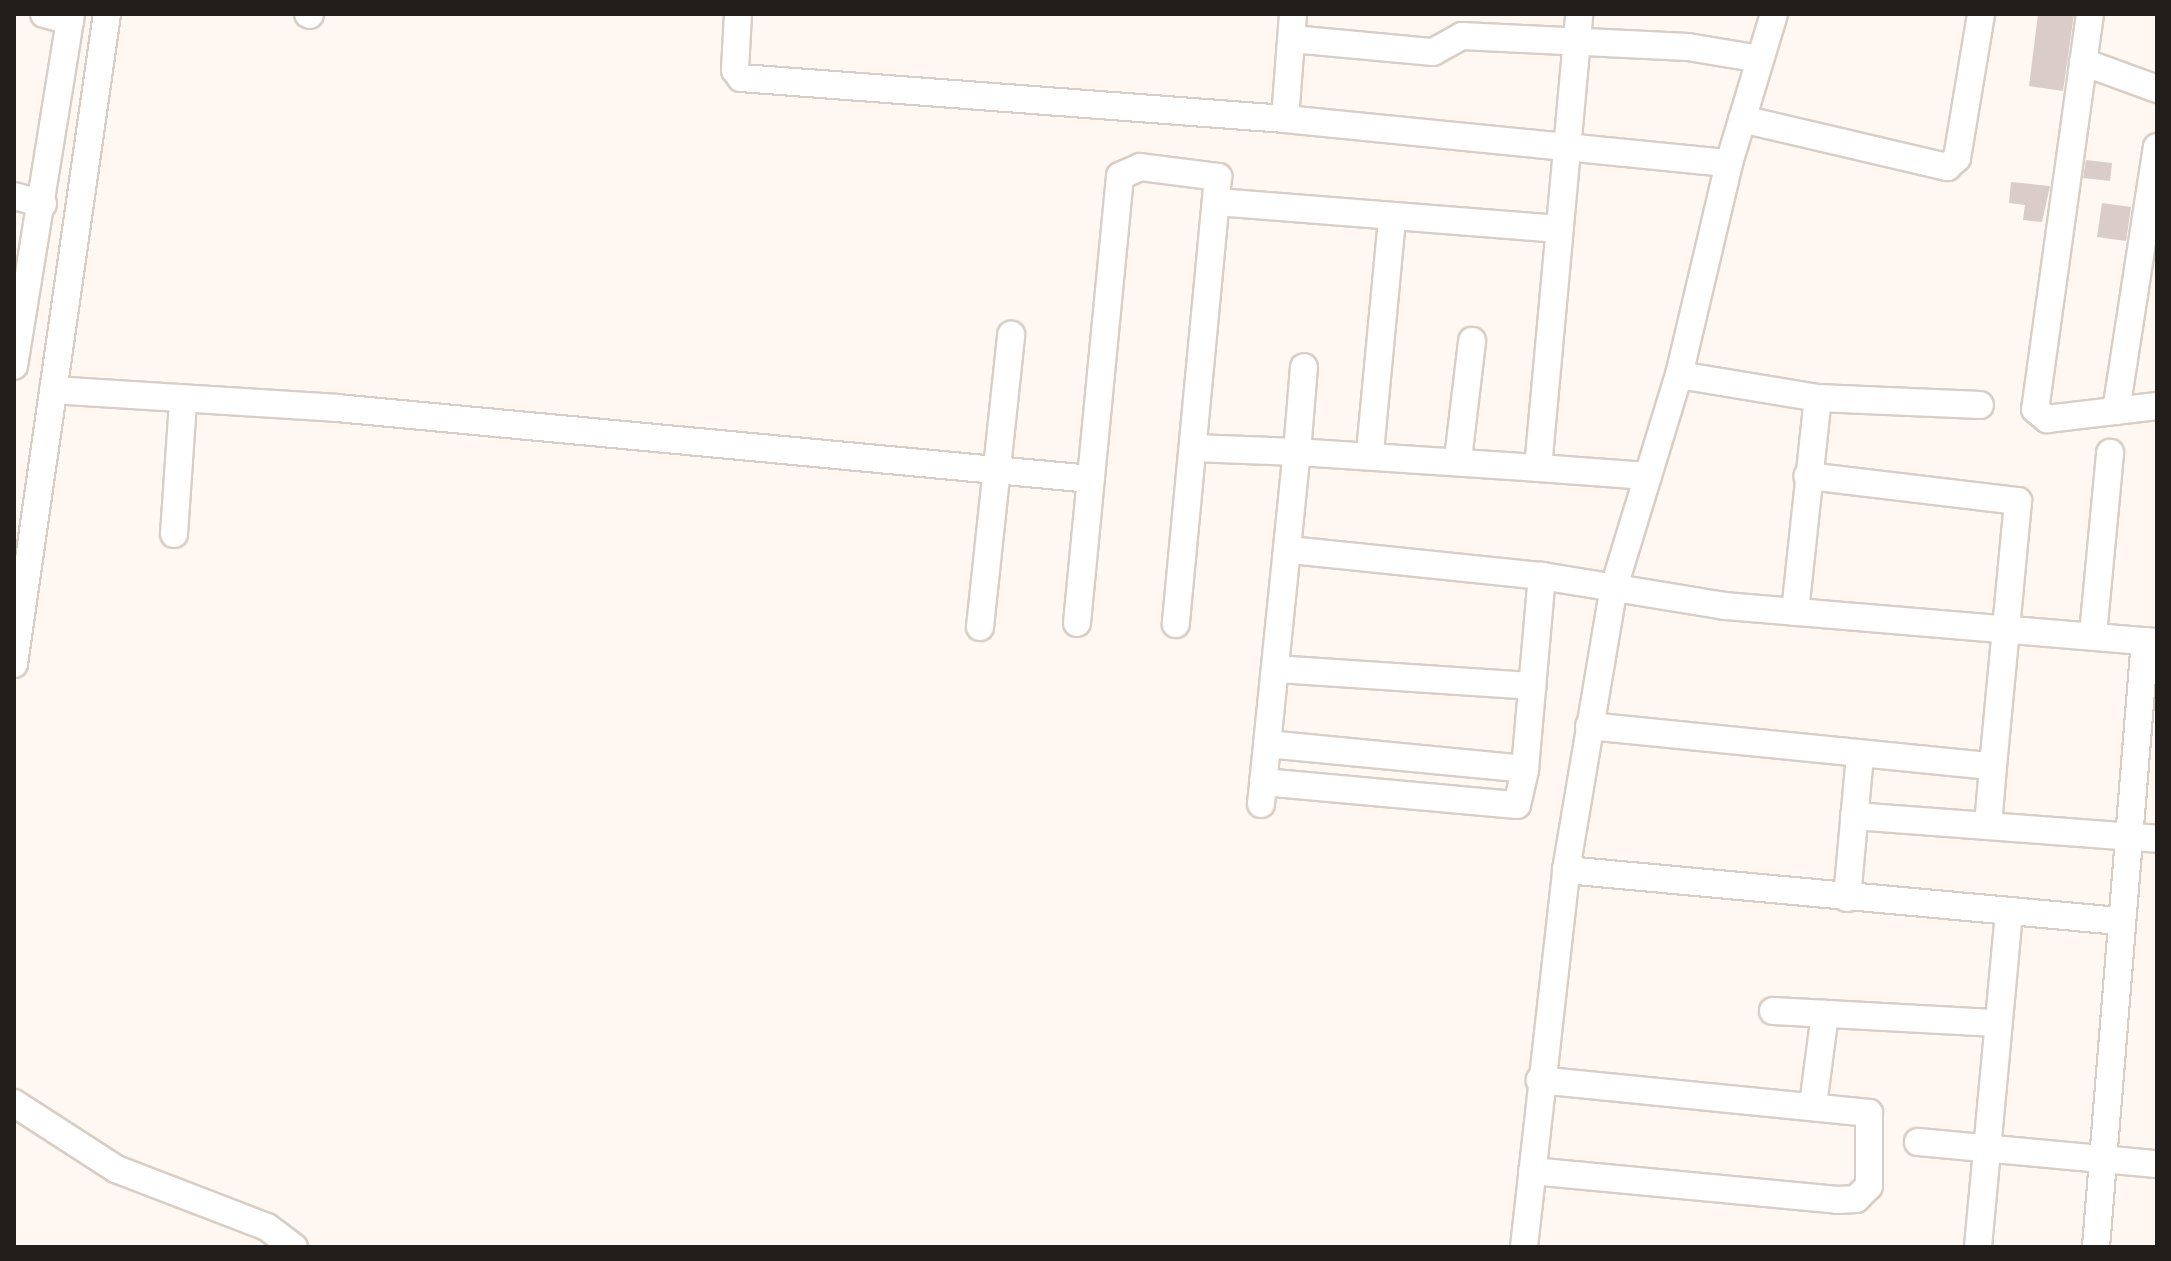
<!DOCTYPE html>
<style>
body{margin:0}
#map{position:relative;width:2171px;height:1261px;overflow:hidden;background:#fef7f2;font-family:Rubik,sans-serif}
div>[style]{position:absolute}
.building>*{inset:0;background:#daccc8}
.roads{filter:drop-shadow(2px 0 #d8cec5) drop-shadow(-2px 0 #d8cec5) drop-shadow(0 2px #d8cec5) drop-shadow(0 -2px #d8cec5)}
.minor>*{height:26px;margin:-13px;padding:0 13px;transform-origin:13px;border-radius:13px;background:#fff}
span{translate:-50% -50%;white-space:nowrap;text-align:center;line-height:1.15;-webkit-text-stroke:7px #fff;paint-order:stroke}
.frame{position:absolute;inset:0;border:16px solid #211d1a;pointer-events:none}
</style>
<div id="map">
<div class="building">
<div style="clip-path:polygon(2038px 14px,2074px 14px,2063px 91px,2029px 86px)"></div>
<div style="clip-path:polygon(2086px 160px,2112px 163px,2110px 181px,2083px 178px)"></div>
<div style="clip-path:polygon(2011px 182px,2050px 186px,2042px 222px,2023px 220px,2025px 205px,2009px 203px)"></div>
<div style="clip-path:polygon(2102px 203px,2131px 207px,2126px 241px,2097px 237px)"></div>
</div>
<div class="roads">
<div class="minor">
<div style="left:44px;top:14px;width:27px;rotate:15deg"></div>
<div style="left:308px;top:14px;width:2px;rotate:27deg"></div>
<div style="left:738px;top:14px;width:56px;rotate:93.1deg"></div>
<div style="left:735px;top:70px;width:10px;rotate:53deg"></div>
<div style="left:741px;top:78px;width:546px;rotate:4.31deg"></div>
<div style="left:1293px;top:14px;width:105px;rotate:94.4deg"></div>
<div style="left:1285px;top:119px;width:446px;rotate:5.7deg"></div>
<div style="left:2090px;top:14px;width:399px;rotate:97.9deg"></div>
<div style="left:2035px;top:409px;width:16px;rotate:40deg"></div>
<div style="left:2047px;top:419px;width:111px;rotate:-6.7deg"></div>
<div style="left:1292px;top:39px;width:142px;rotate:5.3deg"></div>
<div style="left:1433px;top:52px;width:33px;rotate:-29deg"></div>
<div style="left:1462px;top:36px;width:226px;rotate:2.8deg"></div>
<div style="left:1688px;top:47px;width:73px;rotate:9.5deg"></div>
<div style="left:2083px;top:62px;width:79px;rotate:20deg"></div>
<div style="left:1742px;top:119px;width:211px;rotate:13.2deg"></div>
<div style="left:1947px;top:167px;width:13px;rotate:-42deg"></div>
<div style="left:1957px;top:158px;width:146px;rotate:-80.5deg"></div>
<div style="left:14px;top:196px;width:30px;rotate:15deg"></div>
<div style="left:1217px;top:202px;width:343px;rotate:4.5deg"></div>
<div style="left:14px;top:366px;width:357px;rotate:-80.8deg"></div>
<div style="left:1679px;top:375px;width:141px;rotate:9.4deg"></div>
<div style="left:1818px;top:398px;width:162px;rotate:2.5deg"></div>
<div style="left:53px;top:390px;width:285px;rotate:3.6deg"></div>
<div style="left:337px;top:408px;width:757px;rotate:5.38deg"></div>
<div style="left:2116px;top:411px;width:267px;rotate:-81.2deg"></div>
<div style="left:1193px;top:448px;width:104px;rotate:2.2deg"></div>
<div style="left:1297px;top:452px;width:85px;rotate:-85.3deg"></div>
<div style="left:1370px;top:452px;width:235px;rotate:-84.6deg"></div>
<div style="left:1458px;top:459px;width:119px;rotate:-83.2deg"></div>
<div style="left:1538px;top:468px;width:110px;rotate:4.2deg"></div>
<div style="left:174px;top:534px;width:132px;rotate:-86.1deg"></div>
<div style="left:1290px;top:550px;width:253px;rotate:5.9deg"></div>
<div style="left:1542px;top:576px;width:185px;rotate:9.3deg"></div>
<div style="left:1725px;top:606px;width:433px;rotate:4.8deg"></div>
<div style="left:1795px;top:612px;width:215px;rotate:-83.9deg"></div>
<div style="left:1077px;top:623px;width:449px;rotate:-84.5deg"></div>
<div style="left:1120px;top:176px;width:22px;rotate:-24deg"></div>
<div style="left:1140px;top:167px;width:79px;rotate:7.3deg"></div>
<div style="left:1218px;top:177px;width:449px;rotate:95.4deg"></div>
<div style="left:980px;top:627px;width:294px;rotate:-83.9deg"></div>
<div style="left:2093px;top:634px;width:182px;rotate:-84.6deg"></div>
<div style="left:14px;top:664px;width:657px;rotate:-81.86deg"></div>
<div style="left:1276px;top:669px;width:257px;rotate:3.8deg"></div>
<div style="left:1589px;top:726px;width:406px;rotate:5.7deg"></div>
<div style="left:1993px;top:766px;width:266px;rotate:-84.6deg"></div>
<div style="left:2018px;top:501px;width:212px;rotate:-173.2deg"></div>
<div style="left:1267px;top:744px;width:259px;rotate:5.5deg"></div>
<div style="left:1525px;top:769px;width:194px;rotate:-85deg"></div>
<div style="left:1263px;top:782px;width:255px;rotate:5.2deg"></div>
<div style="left:1517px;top:805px;width:37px;rotate:-77deg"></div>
<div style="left:1261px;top:804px;width:354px;rotate:-84.2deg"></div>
<div style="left:1297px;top:452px;width:242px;rotate:3.8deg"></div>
<div style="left:1538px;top:468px;width:456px;rotate:-84.8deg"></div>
<div style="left:1854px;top:816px;width:304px;rotate:4.3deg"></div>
<div style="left:1988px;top:826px;width:60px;rotate:-85.2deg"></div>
<div style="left:1566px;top:870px;width:555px;rotate:5.27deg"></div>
<div style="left:1847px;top:898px;width:144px;rotate:-84.8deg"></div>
<div style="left:1773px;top:1011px;width:225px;rotate:3.1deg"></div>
<div style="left:14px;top:1103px;width:121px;rotate:32.9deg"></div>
<div style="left:116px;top:1169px;width:162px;rotate:21deg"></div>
<div style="left:267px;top:1227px;width:34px;rotate:37deg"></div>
<div style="left:1813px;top:1105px;width:92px;rotate:-82.5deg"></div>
<div style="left:1918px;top:1142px;width:240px;rotate:5.3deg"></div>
<div style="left:1532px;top:1171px;width:307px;rotate:5.4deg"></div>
<div style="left:1838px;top:1200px;width:18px;rotate:-3deg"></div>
<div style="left:1856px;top:1199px;width:18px;rotate:-45deg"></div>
<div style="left:1869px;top:1186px;width:73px;rotate:-90deg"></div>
<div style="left:1869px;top:1113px;width:331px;rotate:-174.3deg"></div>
<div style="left:1524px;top:1247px;width:379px;rotate:-83.6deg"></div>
<div style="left:1566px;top:870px;width:287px;rotate:-80.4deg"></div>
<div style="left:1614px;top:587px;width:222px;rotate:-73deg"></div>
<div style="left:1679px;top:375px;width:218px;rotate:-76.7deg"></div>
<div style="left:1729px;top:163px;width:156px;rotate:-73.2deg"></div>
<div style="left:1978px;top:1247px;width:335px;rotate:-84.7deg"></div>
<div style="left:2096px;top:1247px;width:608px;rotate:-85.38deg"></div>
</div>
</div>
<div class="frame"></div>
</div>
